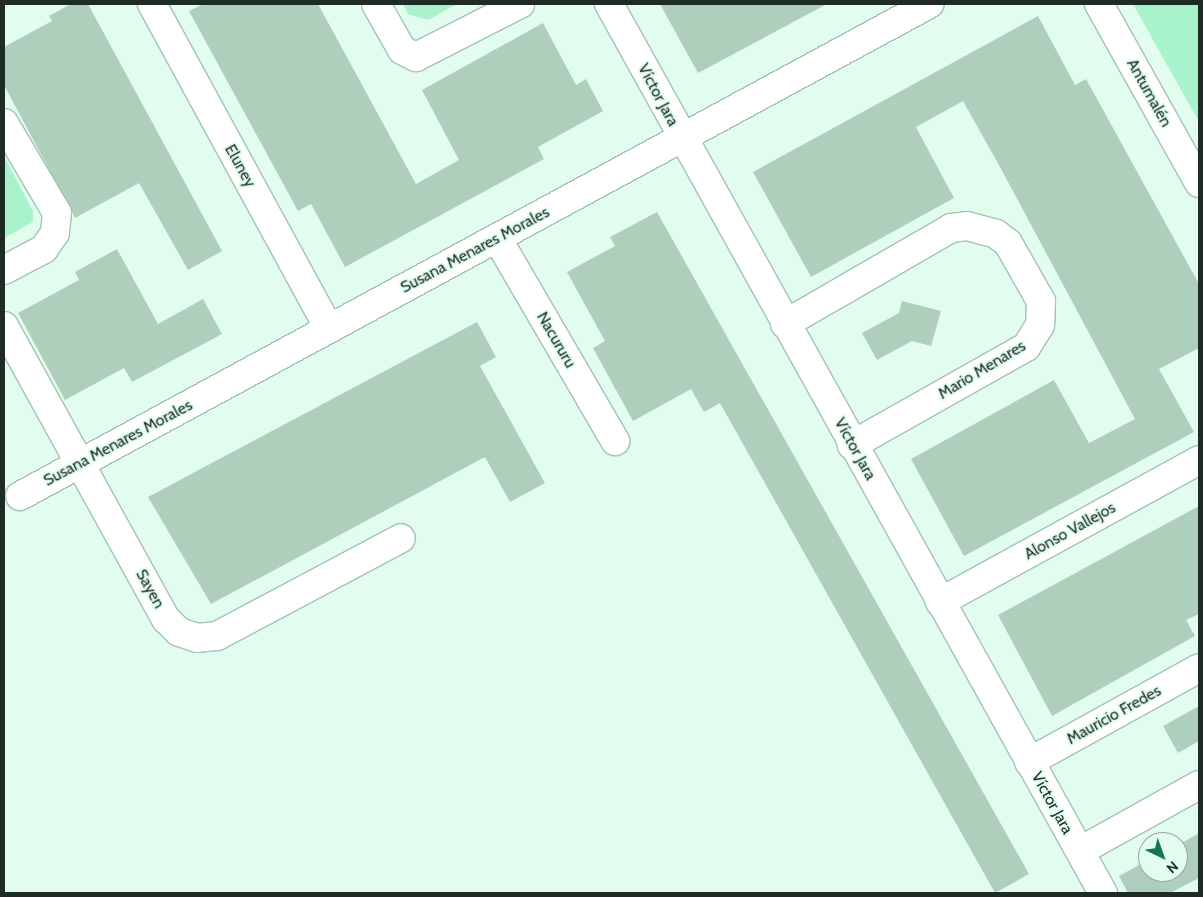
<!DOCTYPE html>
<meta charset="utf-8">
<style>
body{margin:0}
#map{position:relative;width:1203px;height:897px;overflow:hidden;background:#e2fdee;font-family:Cabin,sans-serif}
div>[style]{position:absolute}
.green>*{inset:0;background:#a8f2cc}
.building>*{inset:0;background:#afcfbd}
.roads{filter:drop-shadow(1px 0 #a3c3b1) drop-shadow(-1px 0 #a3c3b1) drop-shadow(0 1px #a3c3b1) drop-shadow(0 -1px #a3c3b1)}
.minor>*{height:28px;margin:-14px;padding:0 14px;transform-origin:14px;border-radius:14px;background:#fff}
span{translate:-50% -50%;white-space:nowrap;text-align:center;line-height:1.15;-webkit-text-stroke:4px #e2fdee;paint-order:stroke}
.street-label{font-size:16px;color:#1f2c25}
.frame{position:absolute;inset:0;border:5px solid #1f2c25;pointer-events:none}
.north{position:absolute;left:1138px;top:832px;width:50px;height:50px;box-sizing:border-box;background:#e2fdee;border:1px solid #94a99e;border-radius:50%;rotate:138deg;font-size:14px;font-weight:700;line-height:20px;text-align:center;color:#1f2c25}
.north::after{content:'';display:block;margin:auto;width:18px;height:22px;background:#117852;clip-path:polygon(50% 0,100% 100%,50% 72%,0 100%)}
</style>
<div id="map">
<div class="green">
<div style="clip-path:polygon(403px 4px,457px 4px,428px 20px,408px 14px)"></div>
<div style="clip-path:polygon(1133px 4px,1199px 4px,1199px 122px)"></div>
<div style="clip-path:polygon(4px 156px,33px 211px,33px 222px,4px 238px)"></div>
</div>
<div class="building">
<div style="clip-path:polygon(71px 4px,88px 4px,222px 251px,188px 270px,139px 183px,75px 218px,4px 85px,4px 47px,52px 21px,49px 16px)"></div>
<div style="clip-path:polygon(203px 4px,318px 4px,416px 184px,459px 160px,422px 90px,543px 23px,576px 85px,586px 79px,603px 111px,538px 147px,544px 159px,345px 267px,311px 204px,298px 211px,189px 11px)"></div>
<div style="clip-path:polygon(660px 4px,827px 4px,698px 73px)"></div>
<div style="clip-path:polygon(1038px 16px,1075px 85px,1086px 79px,1199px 284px,1199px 348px,1159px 369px,1194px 432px,964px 556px,911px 459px,1054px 380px,1089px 443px,1135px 419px,1000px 167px,963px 101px,916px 127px,954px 198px,811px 277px,753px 172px)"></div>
<div style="clip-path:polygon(657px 212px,1029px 874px,995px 893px,720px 403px,704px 412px,691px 389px,633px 421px,593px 348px,605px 341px,567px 272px,615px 246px,610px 237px)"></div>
<div style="clip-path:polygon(117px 249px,158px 324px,203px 299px,222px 334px,132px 382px,124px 368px,65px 400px,18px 313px,79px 280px,75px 272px)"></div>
<div style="clip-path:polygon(902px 301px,941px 311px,931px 346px,912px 341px,877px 360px,862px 333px,899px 313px)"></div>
<div style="clip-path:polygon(477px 322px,496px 357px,480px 366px,545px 483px,510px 502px,485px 457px,211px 604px,148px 497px)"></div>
<div style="clip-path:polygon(1199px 506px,1199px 614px,1186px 620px,1195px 636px,1052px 716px,998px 615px)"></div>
<div style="clip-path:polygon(1199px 706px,1199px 741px,1178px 753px,1163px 726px)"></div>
<div style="clip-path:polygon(1199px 833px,1199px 878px,1170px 893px,1128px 893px,1119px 876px,1148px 860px,1148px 872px,1178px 872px,1178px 845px)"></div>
</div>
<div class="roads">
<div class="minor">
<div style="left:152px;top:4px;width:370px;rotate:61.4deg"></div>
<div style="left:376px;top:4px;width:53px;rotate:60.5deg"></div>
<div style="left:402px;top:50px;width:16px;rotate:27deg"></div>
<div style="left:416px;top:57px;width:117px;rotate:-27deg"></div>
<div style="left:609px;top:4px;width:1017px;rotate:60.94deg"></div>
<div style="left:1099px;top:4px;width:205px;rotate:60.8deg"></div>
<div style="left:4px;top:123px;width:104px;rotate:59.5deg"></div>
<div style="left:57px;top:213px;width:20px;rotate:96deg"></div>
<div style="left:55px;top:233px;width:19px;rotate:125deg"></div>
<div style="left:44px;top:249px;width:45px;rotate:152.3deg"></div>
<div style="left:497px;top:238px;width:235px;rotate:59.8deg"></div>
<div style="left:785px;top:324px;width:192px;rotate:-30deg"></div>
<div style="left:951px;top:228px;width:16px;rotate:-7deg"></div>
<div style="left:967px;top:226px;width:30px;rotate:15deg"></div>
<div style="left:996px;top:234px;width:15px;rotate:37deg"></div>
<div style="left:1008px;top:243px;width:67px;rotate:60.4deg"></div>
<div style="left:1041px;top:301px;width:24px;rotate:92deg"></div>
<div style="left:1040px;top:325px;width:26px;rotate:122deg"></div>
<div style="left:1026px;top:347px;width:200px;rotate:150.6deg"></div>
<div style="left:4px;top:326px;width:335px;rotate:61.1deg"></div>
<div style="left:166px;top:619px;width:18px;rotate:45deg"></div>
<div style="left:179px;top:632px;width:19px;rotate:18deg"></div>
<div style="left:197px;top:638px;width:20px;rotate:-6deg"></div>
<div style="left:217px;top:636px;width:208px;rotate:-28deg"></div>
<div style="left:20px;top:496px;width:1034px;rotate:-28.42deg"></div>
<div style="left:940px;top:602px;width:295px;rotate:-28.7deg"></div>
<div style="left:1029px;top:762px;width:194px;rotate:-28.9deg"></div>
<div style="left:1080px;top:851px;width:136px;rotate:-29deg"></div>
</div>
</div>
<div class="street-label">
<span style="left:1149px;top:93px;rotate:61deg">Antumalén</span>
<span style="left:658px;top:95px;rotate:62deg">Víctor Jara</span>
<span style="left:240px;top:166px;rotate:61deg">Eluney</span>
<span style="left:475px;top:250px;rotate:-28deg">Susana Menares Morales</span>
<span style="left:556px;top:340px;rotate:60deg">Nacururu</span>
<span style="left:982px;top:370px;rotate:-31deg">Mario Menares</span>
<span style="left:118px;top:443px;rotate:-28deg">Susana Menares Morales</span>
<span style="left:855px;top:449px;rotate:61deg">Víctor Jara</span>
<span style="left:1070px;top:531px;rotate:-29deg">Alonso Vallejos</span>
<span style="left:150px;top:589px;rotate:61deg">Sayen</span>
<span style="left:1114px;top:715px;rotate:-29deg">Mauricio Fredes</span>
<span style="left:1052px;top:803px;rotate:61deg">Víctor Jara</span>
</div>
<div class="frame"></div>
<div class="north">N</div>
</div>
